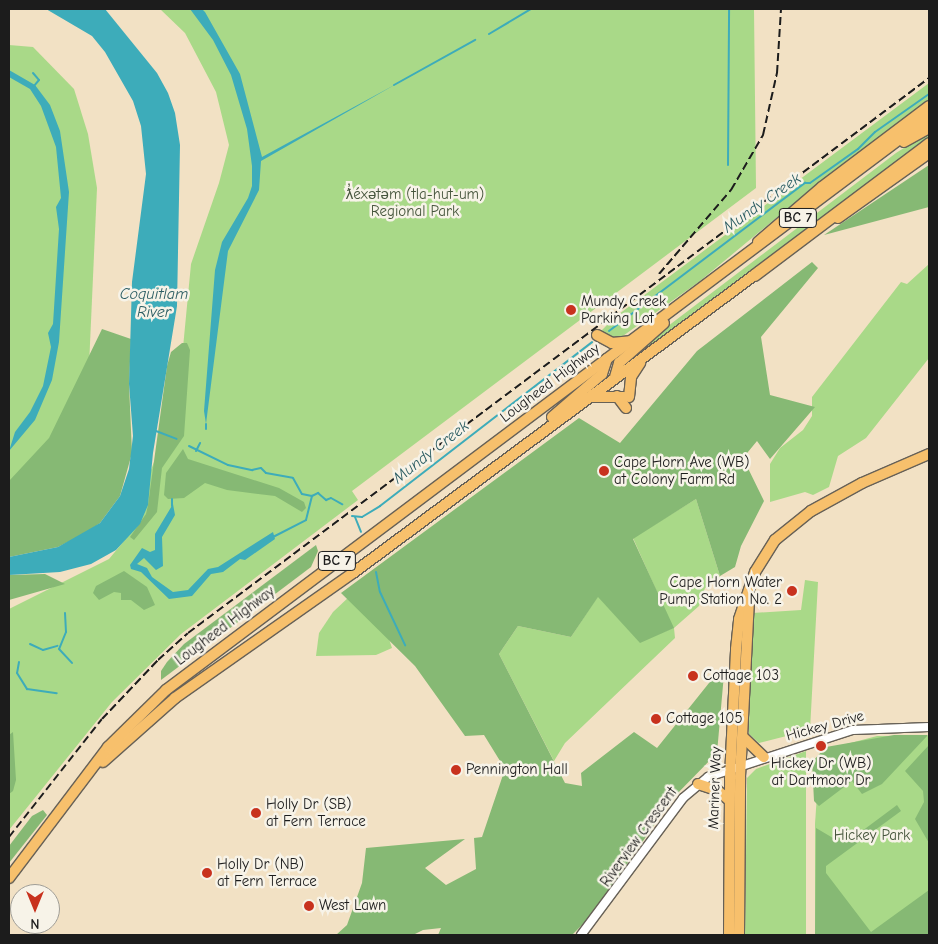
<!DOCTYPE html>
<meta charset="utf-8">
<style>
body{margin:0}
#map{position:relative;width:938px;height:944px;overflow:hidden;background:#f2e1c4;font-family:"Comic Neue",sans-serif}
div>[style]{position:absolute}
.green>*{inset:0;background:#a9d988}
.forest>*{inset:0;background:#86b974}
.water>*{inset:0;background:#3dacba}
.stream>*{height:2px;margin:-1px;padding:0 1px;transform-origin:1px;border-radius:1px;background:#3dacba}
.roads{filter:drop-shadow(1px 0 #676157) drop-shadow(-1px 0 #676157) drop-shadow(0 1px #676157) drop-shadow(0 -1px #676157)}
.minor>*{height:8px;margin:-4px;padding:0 4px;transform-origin:4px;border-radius:4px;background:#fff}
.major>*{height:10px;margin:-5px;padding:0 5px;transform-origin:5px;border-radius:5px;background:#f7c06c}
.highway>*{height:11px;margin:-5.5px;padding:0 5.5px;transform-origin:5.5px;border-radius:5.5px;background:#f7c06c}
.rail>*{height:2px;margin-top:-1px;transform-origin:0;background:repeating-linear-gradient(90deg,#1c1c1c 0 8px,transparent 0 12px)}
.dots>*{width:14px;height:14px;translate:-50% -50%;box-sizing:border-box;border:2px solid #f7f3e8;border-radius:50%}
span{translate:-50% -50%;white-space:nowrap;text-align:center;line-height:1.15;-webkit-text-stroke:5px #f7f3e8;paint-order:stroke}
.shield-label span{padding:1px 4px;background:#f7f3e8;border:1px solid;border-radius:4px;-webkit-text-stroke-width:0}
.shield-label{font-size:14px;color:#1c1c1c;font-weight:700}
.park-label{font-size:15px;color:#46553c}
.poi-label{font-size:15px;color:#1c1c1c}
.left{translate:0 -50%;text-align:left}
.right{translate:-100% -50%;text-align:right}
.street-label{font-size:15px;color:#1c1c1c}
.water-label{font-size:16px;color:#2b5d63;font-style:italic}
.frame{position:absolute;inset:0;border:10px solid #1c1c1c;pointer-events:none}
.north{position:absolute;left:10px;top:884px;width:50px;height:50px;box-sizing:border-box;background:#f7f3e8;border:1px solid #9f9d96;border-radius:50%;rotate:180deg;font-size:14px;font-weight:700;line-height:20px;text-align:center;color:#1c1c1c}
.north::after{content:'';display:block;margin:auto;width:18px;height:22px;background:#c8321e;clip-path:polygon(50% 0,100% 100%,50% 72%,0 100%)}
</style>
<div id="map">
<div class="green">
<div style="clip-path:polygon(160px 9px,754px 9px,756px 188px,352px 491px,358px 500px,181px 634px,112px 702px,9px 830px,9px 609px,109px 559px,124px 541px,154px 462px,175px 431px,191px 264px,219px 183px,229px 145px,216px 92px,185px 33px)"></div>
<div style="clip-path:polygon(9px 45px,33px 47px,74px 89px,88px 134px,97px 188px,89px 366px,72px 415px,9px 489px)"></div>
<div style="clip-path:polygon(929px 83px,929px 105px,833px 171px,700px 281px,620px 338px,615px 339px,603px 333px,602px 330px,615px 317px)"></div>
<div style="clip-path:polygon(929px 132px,929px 137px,646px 349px,643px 345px,896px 153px)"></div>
<div style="clip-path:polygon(929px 264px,929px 358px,866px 438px,838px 456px,829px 487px,813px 495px,805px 492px,770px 502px,770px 464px,780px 448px,803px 430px,812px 416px,812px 397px,901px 282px,907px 284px)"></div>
<div style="clip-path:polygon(696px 499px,720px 576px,705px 588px,699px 606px,674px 628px,675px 638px,565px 743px,554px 761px,499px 654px,518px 626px,571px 637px,598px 596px,640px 642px,673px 628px,633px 538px)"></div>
<div style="clip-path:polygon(805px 580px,818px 582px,810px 730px,759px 743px,749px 734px,749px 727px,752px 613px,801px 610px)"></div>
<div style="clip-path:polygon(351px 595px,387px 633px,392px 648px,376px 655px,316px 656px,319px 633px,333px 612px)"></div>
<div style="clip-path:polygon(877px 736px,929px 736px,929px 935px,815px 935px,815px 824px,820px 751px)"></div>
<div style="clip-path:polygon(806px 751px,806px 935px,745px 935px,747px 778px,756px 769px)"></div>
</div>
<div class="forest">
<div style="clip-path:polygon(929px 165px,929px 207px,824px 235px)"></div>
<div style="clip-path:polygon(812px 262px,818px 268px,761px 337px,770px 395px,815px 407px,770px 459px,757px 441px,743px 458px,764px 501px,741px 546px,735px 567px,720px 576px,696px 499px,633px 539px,674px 628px,640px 643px,598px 597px,571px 637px,518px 626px,499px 654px,565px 783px,582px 786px,581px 773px,634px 732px,657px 748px,713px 678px,724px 674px,717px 753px,673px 798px,590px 917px,572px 935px,438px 935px,441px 928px,423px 930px,413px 935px,336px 935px,347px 925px,362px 883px,366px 848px,465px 839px,425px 868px,446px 885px,476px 869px,474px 838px,482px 837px,505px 769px,484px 735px,465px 736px,415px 666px,341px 593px,579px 418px,620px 443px,697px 351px)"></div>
<div style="clip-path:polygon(102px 329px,131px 339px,129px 384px,132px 453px,120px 496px,100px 523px,86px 533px,58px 547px,9px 557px,9px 481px,49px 438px)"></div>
<div style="clip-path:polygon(182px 343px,187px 343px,190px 350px,184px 436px,162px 468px,157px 512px,134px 540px,130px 537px,146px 514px,148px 505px,167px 366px,171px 352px)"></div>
<div style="clip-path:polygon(183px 449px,188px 459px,279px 488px,304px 502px,306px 508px,302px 512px,275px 496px,227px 490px,205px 483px,184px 498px,168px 499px,164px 495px,166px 473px)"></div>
<div style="clip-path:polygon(316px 545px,318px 551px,311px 567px,161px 680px,161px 671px,167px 662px,184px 644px)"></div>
<div style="clip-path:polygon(124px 571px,147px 587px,155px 605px,144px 610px,131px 600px,121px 600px,121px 593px,114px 592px,99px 600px,93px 593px,96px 586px)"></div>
<div style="clip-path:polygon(45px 574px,65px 584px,9px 600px,9px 575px)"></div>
<div style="clip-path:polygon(13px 732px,16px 780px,13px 791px,9px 794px,9px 735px)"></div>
<div style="clip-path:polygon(894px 735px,928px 735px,882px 784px,862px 794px,852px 781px,819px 806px,814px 801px,812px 762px,826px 747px)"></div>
<div style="clip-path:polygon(929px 745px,929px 843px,915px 819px,924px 802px,923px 791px,905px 771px)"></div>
<div style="clip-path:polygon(897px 805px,901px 811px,826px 866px,826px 873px,871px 932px,929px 890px,929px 935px,815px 935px,816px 828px,833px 838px,854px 837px)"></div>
<div style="clip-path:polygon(43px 810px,47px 815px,9px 863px,9px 846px,32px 816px)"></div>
</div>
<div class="water">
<div style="clip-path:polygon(46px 9px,105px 9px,157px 73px,168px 93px,175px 113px,180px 145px,177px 306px,153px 453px,148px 505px,140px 524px,116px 550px,91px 564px,60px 572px,9px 575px,9px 557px,58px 547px,100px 523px,120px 496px,129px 469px,133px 436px,129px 384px,132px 282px,146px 174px,141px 126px,133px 101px,105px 52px,92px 36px)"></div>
<div style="clip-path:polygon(190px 9px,202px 9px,205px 12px,240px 74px,262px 157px,398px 83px,261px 161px,259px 190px,228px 251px,206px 424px,204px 411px,215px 270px,222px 242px,248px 198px,252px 186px,252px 166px,247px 129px,231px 75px,213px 40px)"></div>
<div style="clip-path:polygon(9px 70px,35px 85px,50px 105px,60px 131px,69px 192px,59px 342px,52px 380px,35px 420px,9px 451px,15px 432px,30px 412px,43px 386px,51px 347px,48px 333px,53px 324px,59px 229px,56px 207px,61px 198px,56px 147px,41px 106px,30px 89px,9px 77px)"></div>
<div style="clip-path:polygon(173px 504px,175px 515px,162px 537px,163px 566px,156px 570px,144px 558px,137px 564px,147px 568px,152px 577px,173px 592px,188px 590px,208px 569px,218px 567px,273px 532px,275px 539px,245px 560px,240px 559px,223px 572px,211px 574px,192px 596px,169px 599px,141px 572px,131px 569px,130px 565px,142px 548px,150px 552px,155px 550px,155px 534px)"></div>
</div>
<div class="stream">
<div style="left:489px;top:34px;width:49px;rotate:-30.8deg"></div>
<div style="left:33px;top:73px;width:9px;rotate:49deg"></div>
<div style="left:39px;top:80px;width:8px;rotate:130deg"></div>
<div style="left:394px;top:85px;width:93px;rotate:-29.1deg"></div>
<div style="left:728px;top:165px;width:156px;rotate:-89.6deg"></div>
<div style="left:609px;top:331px;width:246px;rotate:-37.1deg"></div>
<div style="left:805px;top:183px;width:5px"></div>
<div style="left:810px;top:183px;width:59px;rotate:-35.3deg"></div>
<div style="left:858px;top:149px;width:24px;rotate:-45deg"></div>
<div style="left:875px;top:132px;width:66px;rotate:-35.1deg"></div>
<div style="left:206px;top:429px;width:5px;rotate:-90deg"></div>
<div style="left:156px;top:431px;width:22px;rotate:21deg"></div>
<div style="left:189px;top:446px;width:43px;rotate:26deg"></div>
<div style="left:228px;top:465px;width:25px;rotate:12deg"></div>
<div style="left:252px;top:470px;width:9px;rotate:-13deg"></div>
<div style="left:261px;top:468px;width:7px;rotate:45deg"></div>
<div style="left:266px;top:473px;width:27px;rotate:10deg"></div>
<div style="left:293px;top:478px;width:18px;rotate:61deg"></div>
<div style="left:302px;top:494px;width:10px;rotate:11deg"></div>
<div style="left:312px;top:496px;width:7px;rotate:-27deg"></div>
<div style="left:318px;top:493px;width:11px;rotate:41deg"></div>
<div style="left:326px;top:500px;width:5px;rotate:-22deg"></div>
<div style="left:331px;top:498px;width:13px;rotate:29deg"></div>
<div style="left:196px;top:451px;width:9px;rotate:-63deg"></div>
<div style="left:172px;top:499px;width:7px;rotate:90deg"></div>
<div style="left:352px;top:516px;width:10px;rotate:6deg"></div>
<div style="left:362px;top:517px;width:21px;rotate:-31deg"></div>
<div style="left:380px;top:506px;width:268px;rotate:-37.7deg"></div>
<div style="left:355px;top:517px;width:16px;rotate:68deg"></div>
<div style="left:273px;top:537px;width:37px;rotate:-27deg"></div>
<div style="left:306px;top:520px;width:25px;rotate:-76deg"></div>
<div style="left:376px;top:572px;width:20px;rotate:79deg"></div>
<div style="left:380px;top:592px;width:59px;rotate:64.7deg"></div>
<div style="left:65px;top:613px;width:19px;rotate:87deg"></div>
<div style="left:66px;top:632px;width:18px;rotate:112deg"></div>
<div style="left:59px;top:649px;width:19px;rotate:47deg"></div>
<div style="left:30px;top:644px;width:14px;rotate:25deg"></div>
<div style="left:43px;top:650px;width:15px;rotate:-16deg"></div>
<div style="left:19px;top:662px;width:11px;rotate:100deg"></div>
<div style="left:17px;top:673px;width:19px;rotate:58deg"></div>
<div style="left:27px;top:689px;width:30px;rotate:8deg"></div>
</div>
<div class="roads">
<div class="minor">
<div style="left:581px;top:935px;width:171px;rotate:-53.3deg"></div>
<div style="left:683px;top:798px;width:33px;rotate:-40deg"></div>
<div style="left:708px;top:777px;width:152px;rotate:-18deg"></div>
<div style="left:853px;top:730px;width:76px;rotate:-2.3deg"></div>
</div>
<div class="major">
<div style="left:904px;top:142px;width:29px;rotate:-29deg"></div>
<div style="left:838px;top:218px;width:112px;rotate:-35.5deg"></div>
<div style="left:758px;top:242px;width:84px;rotate:-40.7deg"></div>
<div style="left:822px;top:187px;width:134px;rotate:-37.1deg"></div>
<div style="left:597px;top:335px;width:17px;rotate:28deg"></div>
<div style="left:612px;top:343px;width:18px;rotate:-6deg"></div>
<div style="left:615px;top:377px;width:15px;rotate:-74deg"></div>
<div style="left:619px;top:363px;width:60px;rotate:-41.6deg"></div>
<div style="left:617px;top:396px;width:15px;rotate:53deg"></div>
<div style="left:592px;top:397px;width:32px"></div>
<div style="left:629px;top:397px;width:20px;rotate:-84deg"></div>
<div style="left:631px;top:377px;width:17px;rotate:-57deg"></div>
<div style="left:552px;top:417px;width:66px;rotate:-40.7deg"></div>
<div style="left:602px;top:374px;width:16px;rotate:-72deg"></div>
<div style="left:743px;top:737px;width:29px;rotate:44deg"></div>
<div style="left:103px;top:762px;width:96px;rotate:-41.6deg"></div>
<div style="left:175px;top:698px;width:218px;rotate:-35.1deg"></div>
<div style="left:353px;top:573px;width:507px;rotate:-36.58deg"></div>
<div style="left:698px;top:784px;width:20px;rotate:18deg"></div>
<div style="left:717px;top:790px;width:16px;rotate:40deg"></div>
<div style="left:9px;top:878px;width:164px;rotate:-52.9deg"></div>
<div style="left:108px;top:747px;width:81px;rotate:-44.5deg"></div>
<div style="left:166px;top:690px;width:954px;rotate:-36.91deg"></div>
<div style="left:729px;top:935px;width:157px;rotate:-89.6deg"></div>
<div style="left:730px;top:778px;width:129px;rotate:-87.3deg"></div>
<div style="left:736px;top:649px;width:30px;rotate:-84deg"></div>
<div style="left:739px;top:619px;width:50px;rotate:-71.2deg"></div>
<div style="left:755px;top:572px;width:38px;rotate:-58deg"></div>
<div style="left:775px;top:540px;width:46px;rotate:-38.9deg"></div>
<div style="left:811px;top:511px;width:58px;rotate:-28.8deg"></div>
<div style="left:862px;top:483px;width:73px;rotate:-23.4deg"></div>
<div style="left:739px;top:935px;width:158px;rotate:-89.6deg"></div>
<div style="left:740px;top:777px;width:178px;rotate:-87.1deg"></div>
</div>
<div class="highway">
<div style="left:754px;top:275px;width:219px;rotate:-37deg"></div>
</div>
</div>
<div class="rail">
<div style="left:659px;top:274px;width:111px;rotate:-49.4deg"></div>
<div style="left:731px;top:190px;width:64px;rotate:-59.8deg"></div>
<div style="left:763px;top:135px;width:64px;rotate:-77.3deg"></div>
<div style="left:777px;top:73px;width:64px;rotate:-86.4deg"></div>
<div style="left:9px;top:837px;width:150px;rotate:-51.8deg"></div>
<div style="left:102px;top:719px;width:81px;rotate:-46.5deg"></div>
<div style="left:158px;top:660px;width:40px;rotate:-42deg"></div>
<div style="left:188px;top:633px;width:926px;rotate:-36.83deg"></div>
</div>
<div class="dots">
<div style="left:571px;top:310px;background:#c8321e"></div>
<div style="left:604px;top:471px;background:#c8321e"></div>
<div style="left:792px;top:591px;background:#c8321e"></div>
<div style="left:693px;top:676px;background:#c8321e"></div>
<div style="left:656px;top:719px;background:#c8321e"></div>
<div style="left:821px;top:746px;background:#c8321e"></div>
<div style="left:456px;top:770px;background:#c8321e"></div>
<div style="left:256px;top:813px;background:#c8321e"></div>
<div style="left:207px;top:873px;background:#c8321e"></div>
<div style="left:309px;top:906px;background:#c8321e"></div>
</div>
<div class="shield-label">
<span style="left:798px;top:218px">BC 7</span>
<span style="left:337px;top:561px">BC 7</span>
</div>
<div class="park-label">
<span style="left:415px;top:203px">ƛ̓éxətəm (tla-hut-um)<br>Regional Park</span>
<span style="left:872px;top:836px">Hickey Park</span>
</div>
<div class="poi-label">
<span class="left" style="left:581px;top:310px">Mundy Creek<br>Parking Lot</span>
<span class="left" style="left:614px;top:471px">Cape Horn Ave (WB)<br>at Colony Farm Rd</span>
<span class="right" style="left:782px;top:591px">Cape Horn Water<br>Pump Station No. 2</span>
<span class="left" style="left:703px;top:676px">Cottage 103</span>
<span class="left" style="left:666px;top:719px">Cottage 105</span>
<span style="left:821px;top:772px">Hickey Dr (WB)<br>at Dartmoor Dr</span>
<span class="left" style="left:466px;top:770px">Pennington Hall</span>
<span class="left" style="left:266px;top:813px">Holly Dr (SB)<br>at Fern Terrace</span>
<span class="left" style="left:217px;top:873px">Holly Dr (NB)<br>at Fern Terrace</span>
<span class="left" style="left:319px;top:906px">West Lawn</span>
</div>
<div class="street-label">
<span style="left:550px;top:383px;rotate:-37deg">Lougheed Highway</span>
<span style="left:225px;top:626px;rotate:-37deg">Lougheed Highway</span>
<span style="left:825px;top:726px;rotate:-15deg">Hickey Drive</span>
<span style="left:715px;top:788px;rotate:-88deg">Mariner Way</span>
<span style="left:639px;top:837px;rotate:-54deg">Riverview Crescent</span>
</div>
<div class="water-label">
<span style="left:762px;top:203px;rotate:-35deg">Mundy Creek</span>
<span style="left:154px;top:303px">Coquitlam<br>River</span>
<span style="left:431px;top:452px;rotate:-38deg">Mundy Creek</span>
</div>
<div class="frame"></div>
<div class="north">N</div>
</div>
